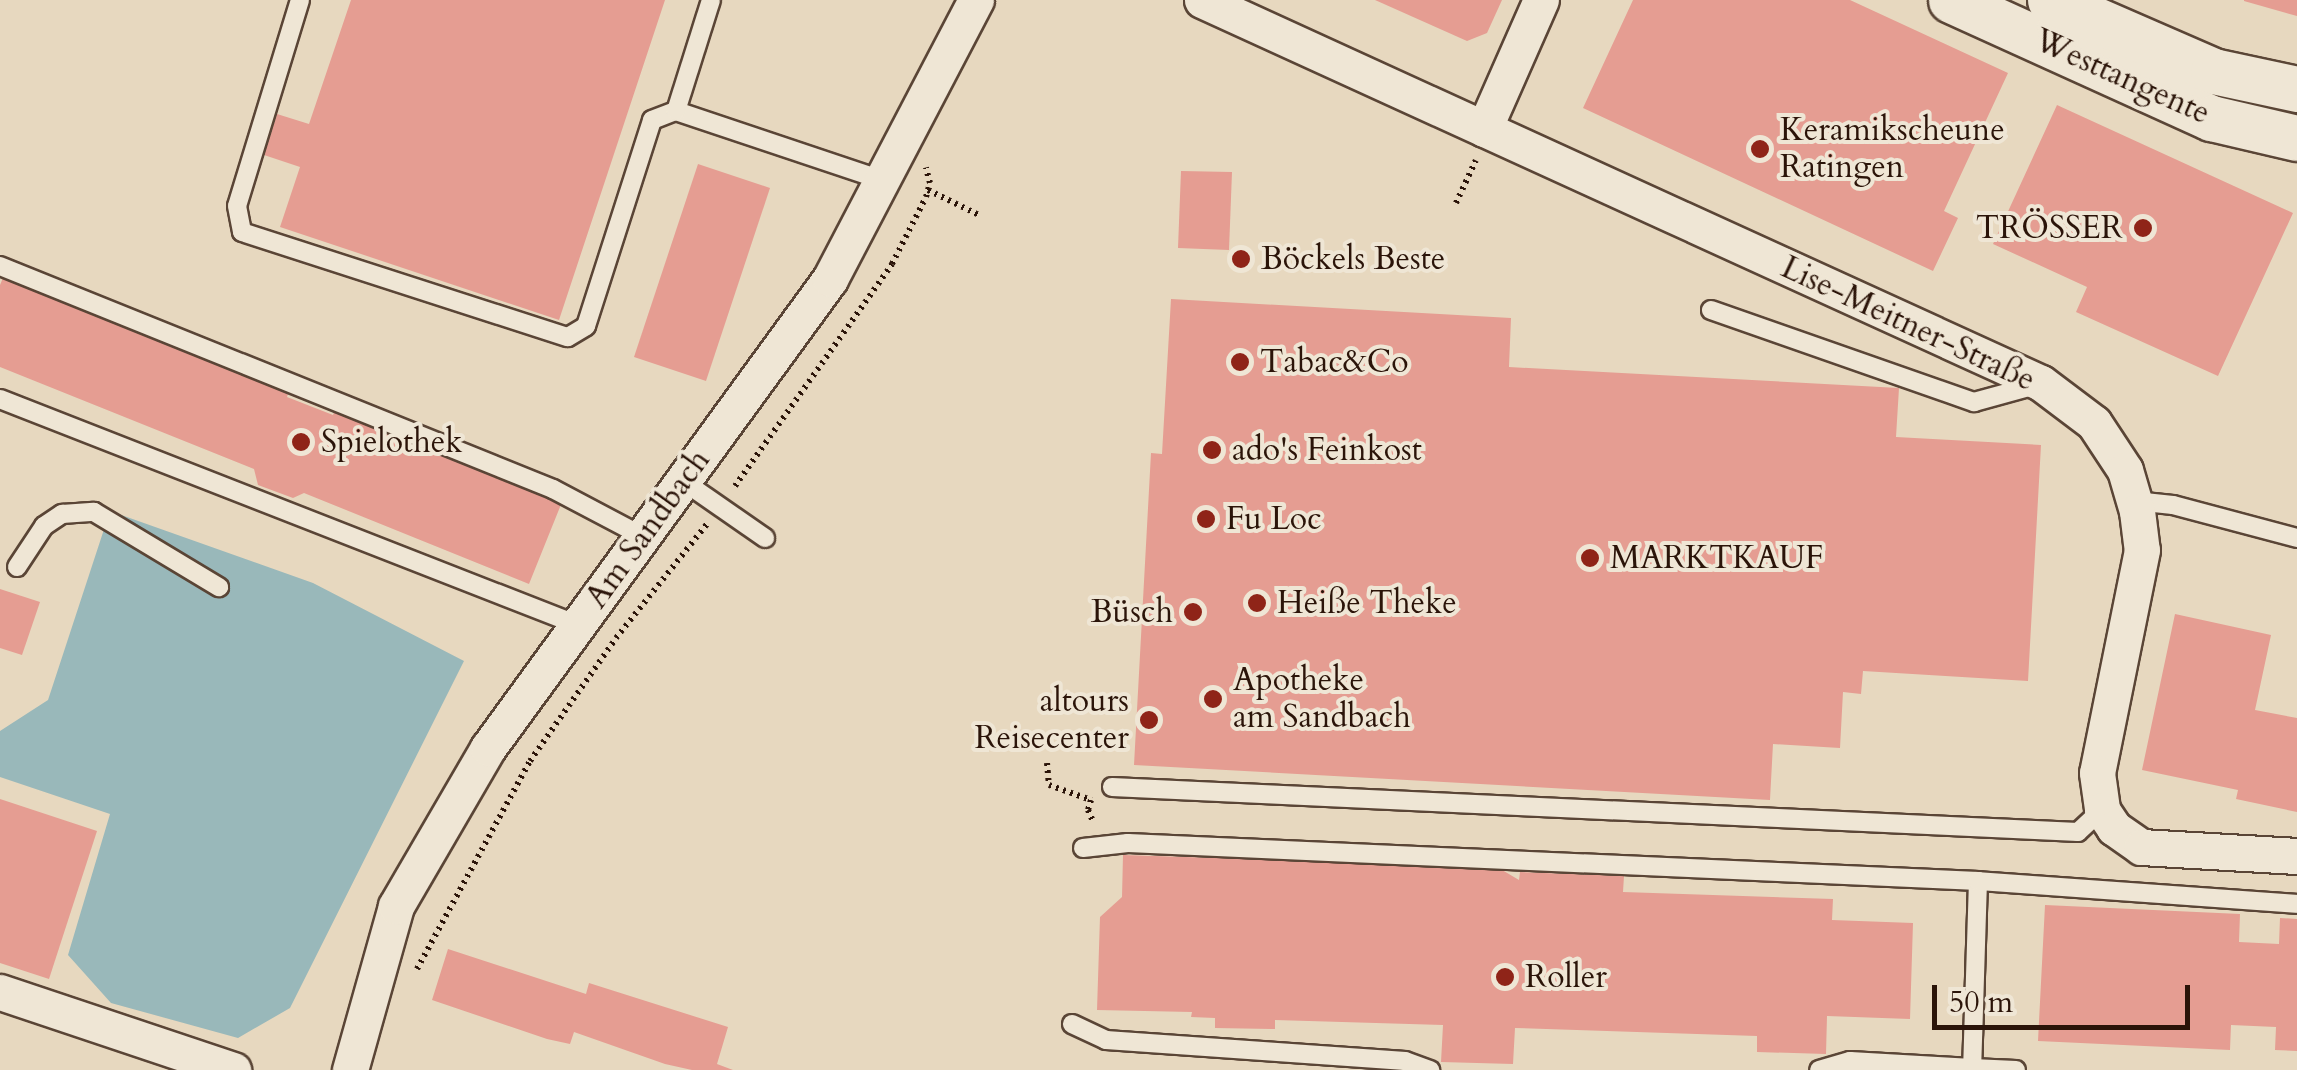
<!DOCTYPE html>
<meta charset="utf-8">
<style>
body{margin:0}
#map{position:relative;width:2297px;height:1070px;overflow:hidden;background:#e7d8bf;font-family:Cardo,serif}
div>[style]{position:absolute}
.water>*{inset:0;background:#99b8ba}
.building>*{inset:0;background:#e59d92}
.path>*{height:6px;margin-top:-3px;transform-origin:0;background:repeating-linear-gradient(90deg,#2b1409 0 2.5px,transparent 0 7.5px)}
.roads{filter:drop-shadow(2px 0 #5a4536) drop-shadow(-2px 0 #5a4536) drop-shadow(0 2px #5a4536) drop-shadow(0 -2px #5a4536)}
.service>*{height:18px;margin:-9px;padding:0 9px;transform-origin:9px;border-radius:9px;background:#efe6d5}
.minor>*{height:35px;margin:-17.5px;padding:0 17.5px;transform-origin:17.5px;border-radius:17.5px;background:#efe6d5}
.tertiary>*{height:45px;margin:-22.5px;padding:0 22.5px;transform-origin:22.5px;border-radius:22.5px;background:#efe6d5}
.dots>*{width:28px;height:28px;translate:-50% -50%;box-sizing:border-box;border:5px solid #efe6d5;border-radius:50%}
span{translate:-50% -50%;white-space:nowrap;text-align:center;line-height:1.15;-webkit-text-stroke:8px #efe6d5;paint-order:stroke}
.street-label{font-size:32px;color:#2b1409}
.poi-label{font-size:32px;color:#2b1409}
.left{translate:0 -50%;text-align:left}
.right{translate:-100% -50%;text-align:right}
.scale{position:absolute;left:1932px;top:985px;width:258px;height:45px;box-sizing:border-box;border:5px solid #2b1409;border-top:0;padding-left:12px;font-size:30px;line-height:35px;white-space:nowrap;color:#2b1409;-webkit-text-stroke:8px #efe6d5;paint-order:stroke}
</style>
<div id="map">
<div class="water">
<div style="clip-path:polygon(110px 511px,313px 583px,464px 661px,290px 1008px,238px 1038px,111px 1003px,68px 955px,110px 814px,0 777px,0 731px,48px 700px)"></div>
</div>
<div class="building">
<div style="clip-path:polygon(351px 0,665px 0,559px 320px,280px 227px,300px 167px,264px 155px,277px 114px,309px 124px)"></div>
<div style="clip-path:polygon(1375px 0,1502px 0,1487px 33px,1467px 41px)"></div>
<div style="clip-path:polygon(1633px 0,1850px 0,2008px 73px,1944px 211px,1958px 218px,1933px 271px,1583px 108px)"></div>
<div style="clip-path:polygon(2297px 0,2297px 16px,2244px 1px,2244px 0)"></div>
<div style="clip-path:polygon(2057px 105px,2293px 213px,2218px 376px,2076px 312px,2087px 287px,1993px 244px)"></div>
<div style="clip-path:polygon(698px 164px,770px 188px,706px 381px,634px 357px)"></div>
<div style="clip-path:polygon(1181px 171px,1232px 172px,1229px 250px,1178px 248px)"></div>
<div style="clip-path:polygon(5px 273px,290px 388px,287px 397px,333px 415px,335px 410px,562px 502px,529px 584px,304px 493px,293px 498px,258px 485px,254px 469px,0 367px,0 285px)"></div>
<div style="clip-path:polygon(1171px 299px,1511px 318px,1509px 367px,1899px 388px,1896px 437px,2041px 445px,2028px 681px,1863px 671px,1861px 694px,1843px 692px,1840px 748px,1773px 744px,1770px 800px,1134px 765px,1151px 453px,1162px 454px)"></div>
<div style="clip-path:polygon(0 589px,40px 602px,22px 655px,0 648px)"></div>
<div style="clip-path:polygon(2175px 614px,2271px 635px,2255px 710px,2297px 718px,2297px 812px,2236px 799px,2238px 790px,2142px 770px)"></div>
<div style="clip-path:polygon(0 799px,97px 831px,49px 979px,0 963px)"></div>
<div style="clip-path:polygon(1123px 855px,1497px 867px,1519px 880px,1520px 872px,1624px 876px,1623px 892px,1833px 899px,1832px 920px,1913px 923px,1910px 1019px,1827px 1016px,1826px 1054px,1757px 1052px,1757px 1036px,1515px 1028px,1513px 1064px,1441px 1062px,1443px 1025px,1275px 1020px,1275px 1029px,1215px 1028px,1215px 1018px,1191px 1017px,1192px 1012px,1097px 1010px,1100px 917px,1122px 897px)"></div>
<div style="clip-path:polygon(2045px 905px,2240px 914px,2239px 942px,2279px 944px,2280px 918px,2297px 919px,2297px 1051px,2275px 1050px,2276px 1027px,2231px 1025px,2230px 1050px,2038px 1041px)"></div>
<div style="clip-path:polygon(448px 949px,586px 994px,589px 983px,728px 1027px,717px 1064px,733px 1070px,692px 1070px,665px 1064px,574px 1032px,570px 1044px,547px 1039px,432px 1000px)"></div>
</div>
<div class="path">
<div style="left:928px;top:190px;width:57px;rotate:26.1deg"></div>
<div style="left:1456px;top:203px;width:47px;rotate:-65.1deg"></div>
<div style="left:735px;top:486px;width:272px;rotate:-54.7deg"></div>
<div style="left:892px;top:264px;width:75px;rotate:-63.1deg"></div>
<div style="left:926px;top:197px;width:15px;rotate:-74deg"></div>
<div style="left:930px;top:183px;width:16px;rotate:-105deg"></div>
<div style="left:1047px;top:763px;width:22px;rotate:85deg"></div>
<div style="left:1049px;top:785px;width:45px;rotate:19.7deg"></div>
<div style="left:1091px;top:800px;width:10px;rotate:107deg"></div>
<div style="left:1088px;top:810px;width:12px;rotate:66deg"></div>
<div style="left:417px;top:969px;width:237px;rotate:-61.5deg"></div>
<div style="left:530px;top:761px;width:150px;rotate:-55deg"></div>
<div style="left:616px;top:638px;width:146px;rotate:-51.4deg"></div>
</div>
<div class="roads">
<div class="service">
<div style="left:300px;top:0;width:215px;rotate:107deg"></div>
<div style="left:237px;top:206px;width:26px;rotate:79deg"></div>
<div style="left:242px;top:232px;width:342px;rotate:17.9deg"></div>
<div style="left:568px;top:337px;width:21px;rotate:-31deg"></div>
<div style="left:586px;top:326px;width:216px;rotate:-72.2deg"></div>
<div style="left:652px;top:120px;width:26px;rotate:-21deg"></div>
<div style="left:676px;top:111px;width:217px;rotate:18.5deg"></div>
<div style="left:676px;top:111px;width:116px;rotate:-72.5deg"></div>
<div style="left:0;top:266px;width:596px;rotate:21.96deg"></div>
<div style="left:553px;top:489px;width:101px;rotate:27.8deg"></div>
<div style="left:1711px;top:310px;width:279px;rotate:19.3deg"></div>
<div style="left:1974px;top:402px;width:64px;rotate:-15.3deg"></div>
<div style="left:0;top:399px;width:621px;rotate:21.36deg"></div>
<div style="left:683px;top:481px;width:100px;rotate:34.8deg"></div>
<div style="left:2135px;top:501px;width:38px;rotate:6deg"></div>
<div style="left:2173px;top:505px;width:128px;rotate:14.9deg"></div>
<div style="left:17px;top:567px;width:49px;rotate:-56.6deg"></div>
<div style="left:44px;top:526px;width:22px;rotate:-34deg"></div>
<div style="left:62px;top:514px;width:32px;rotate:-4deg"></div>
<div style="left:94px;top:512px;width:146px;rotate:31deg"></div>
<div style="left:1112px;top:787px;width:967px;rotate:2.67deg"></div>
<div style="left:2078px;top:832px;width:33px;rotate:-43deg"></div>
<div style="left:1083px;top:848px;width:45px;rotate:-6.3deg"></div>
<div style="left:1128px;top:843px;width:851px;rotate:2.56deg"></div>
<div style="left:1978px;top:881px;width:187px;rotate:91.8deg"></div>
<div style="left:1972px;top:1068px;width:122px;rotate:-176.7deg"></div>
<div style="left:1850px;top:1061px;width:32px;rotate:164deg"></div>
<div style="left:1978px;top:881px;width:320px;rotate:4.1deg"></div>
<div style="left:1072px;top:1024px;width:38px;rotate:25deg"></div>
<div style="left:1106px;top:1040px;width:300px;rotate:4deg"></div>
<div style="left:1405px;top:1061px;width:27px;rotate:20deg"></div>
<div style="left:1972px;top:1068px;width:44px;rotate:2.6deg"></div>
</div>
<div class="minor">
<div style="left:1202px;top:0;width:922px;rotate:24.54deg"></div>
<div style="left:2041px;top:383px;width:66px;rotate:37deg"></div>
<div style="left:2094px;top:423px;width:56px;rotate:56.6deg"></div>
<div style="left:2125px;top:470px;width:43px;rotate:73.7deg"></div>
<div style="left:2137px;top:511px;width:39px;rotate:83deg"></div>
<div style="left:2142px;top:550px;width:227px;rotate:101.4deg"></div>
<div style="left:2097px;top:773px;width:37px;rotate:82deg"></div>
<div style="left:2102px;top:810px;width:22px;rotate:56deg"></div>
<div style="left:2114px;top:828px;width:33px;rotate:35deg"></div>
<div style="left:2141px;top:847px;width:156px;rotate:3.3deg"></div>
<div style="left:1484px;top:129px;width:141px;rotate:-66.2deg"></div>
<div style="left:0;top:992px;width:246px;rotate:18.5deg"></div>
<div style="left:350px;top:1070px;width:170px;rotate:-74.3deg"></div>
<div style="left:396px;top:906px;width:183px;rotate:-59.8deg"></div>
<div style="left:488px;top:748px;width:580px;rotate:-53.9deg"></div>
<div style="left:830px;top:279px;width:315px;rotate:-62.4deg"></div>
</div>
<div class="tertiary">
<div style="left:1951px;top:0;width:286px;rotate:24.4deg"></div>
<div style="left:2211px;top:118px;width:88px;rotate:13.1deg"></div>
<div style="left:2050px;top:0;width:178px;rotate:23.5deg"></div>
<div style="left:2213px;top:71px;width:86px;rotate:12.1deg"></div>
</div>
</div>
<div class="dots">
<div style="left:1760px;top:149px;background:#8f2418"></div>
<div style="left:2143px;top:228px;background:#8f2418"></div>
<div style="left:1241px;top:259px;background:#8f2418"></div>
<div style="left:1240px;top:362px;background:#8f2418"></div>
<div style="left:301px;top:442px;background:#8f2418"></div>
<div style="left:1212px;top:450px;background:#8f2418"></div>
<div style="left:1206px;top:519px;background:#8f2418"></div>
<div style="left:1590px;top:558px;background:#8f2418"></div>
<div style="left:1257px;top:603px;background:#8f2418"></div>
<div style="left:1193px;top:612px;background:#8f2418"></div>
<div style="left:1213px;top:699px;background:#8f2418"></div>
<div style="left:1149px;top:720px;background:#8f2418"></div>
<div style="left:1505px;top:977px;background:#8f2418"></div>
</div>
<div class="street-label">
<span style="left:2122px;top:77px;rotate:24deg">Westtangente</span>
<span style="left:1908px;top:324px;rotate:25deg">Lise-Meitner-Straße</span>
<span style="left:648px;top:529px;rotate:-54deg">Am Sandbach</span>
</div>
<div class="poi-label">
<span class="left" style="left:1780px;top:149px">Keramikscheune<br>Ratingen</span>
<span class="right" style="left:2123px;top:228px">TRÖSSER</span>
<span class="left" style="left:1261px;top:259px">Böckels Beste</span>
<span class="left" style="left:1260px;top:362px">Tabac&amp;Co</span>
<span class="left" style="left:321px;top:442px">Spielothek</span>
<span class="left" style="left:1232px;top:450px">ado's Feinkost</span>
<span class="left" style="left:1226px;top:519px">Fu Loc</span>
<span class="left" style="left:1610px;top:558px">MARKTKAUF</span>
<span class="left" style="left:1277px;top:603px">Heiße Theke</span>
<span class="right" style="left:1173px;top:612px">Büsch</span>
<span class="left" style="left:1233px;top:699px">Apotheke<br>am Sandbach</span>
<span class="right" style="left:1129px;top:720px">altours<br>Reisecenter</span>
<span class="left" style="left:1525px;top:977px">Roller</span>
</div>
<div class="scale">50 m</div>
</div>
